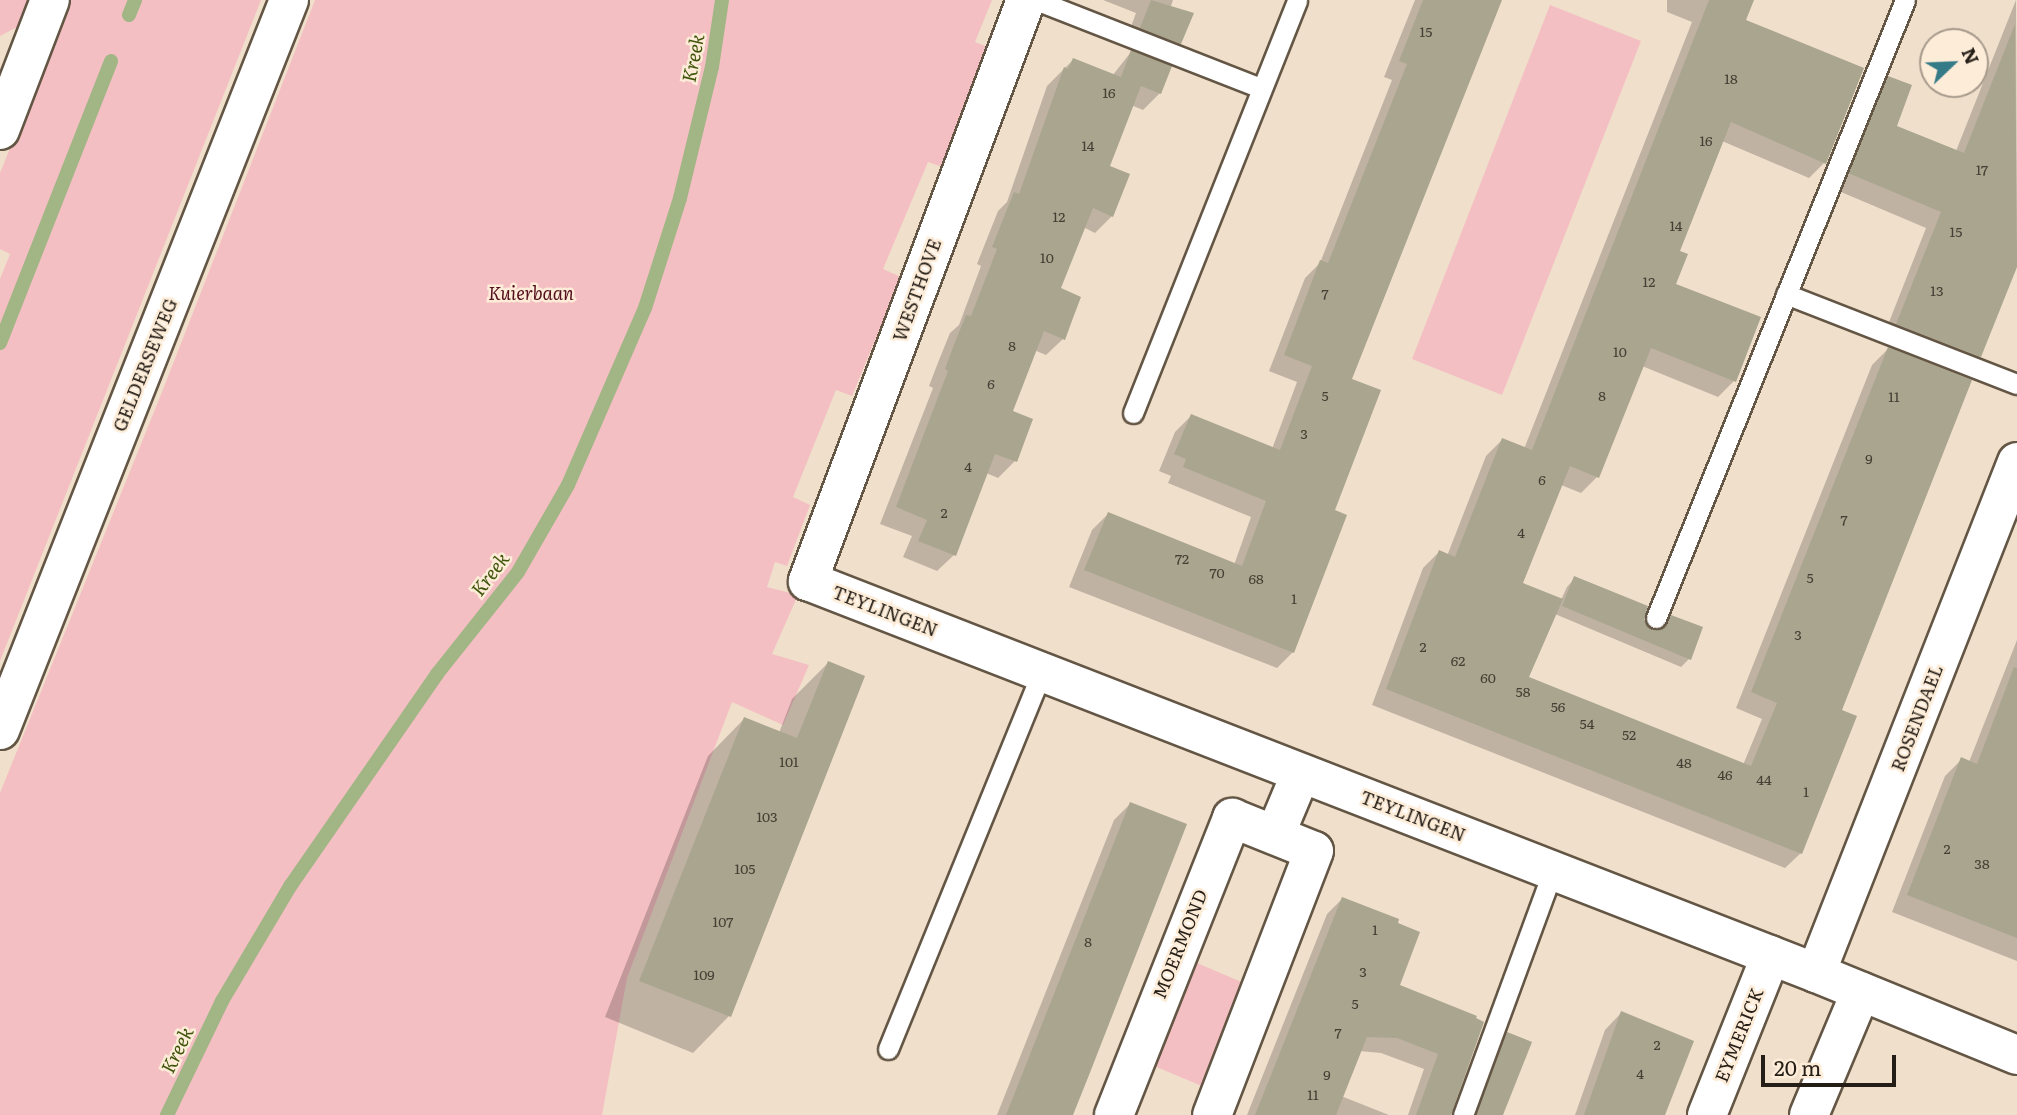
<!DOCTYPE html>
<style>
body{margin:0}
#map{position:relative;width:2017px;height:1115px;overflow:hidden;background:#f0dfcb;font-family:Literata,serif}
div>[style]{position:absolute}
.green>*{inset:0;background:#f4bfc2}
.shadow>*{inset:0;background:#0003}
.stream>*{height:14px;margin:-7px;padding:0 7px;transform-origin:7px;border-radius:7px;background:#a1b585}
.building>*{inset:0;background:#a9a58e}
.roads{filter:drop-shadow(2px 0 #645645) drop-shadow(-2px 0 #645645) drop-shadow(0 2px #645645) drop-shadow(0 -2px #645645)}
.lane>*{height:19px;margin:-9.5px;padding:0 9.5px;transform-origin:9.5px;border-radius:9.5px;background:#fff}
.street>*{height:38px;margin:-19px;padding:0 19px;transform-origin:19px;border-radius:19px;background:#fff}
.secondary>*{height:38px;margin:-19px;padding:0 19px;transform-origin:19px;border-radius:19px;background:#fff}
span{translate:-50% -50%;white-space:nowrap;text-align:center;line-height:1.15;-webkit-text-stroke:5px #fdecd8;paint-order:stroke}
.number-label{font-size:14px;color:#454035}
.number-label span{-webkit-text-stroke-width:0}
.street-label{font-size:18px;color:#241e17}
.park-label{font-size:18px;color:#540f1d;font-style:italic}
.water-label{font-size:19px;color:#3e550b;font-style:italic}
.north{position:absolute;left:1919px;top:28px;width:70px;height:70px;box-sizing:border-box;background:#fdecd8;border:2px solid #a69a8b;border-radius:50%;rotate:67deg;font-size:19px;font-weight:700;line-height:28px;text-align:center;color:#241e17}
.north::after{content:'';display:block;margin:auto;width:24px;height:32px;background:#357b87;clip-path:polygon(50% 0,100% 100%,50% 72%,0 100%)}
.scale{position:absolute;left:1761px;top:1055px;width:135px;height:32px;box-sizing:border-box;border:4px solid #241e17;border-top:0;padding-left:9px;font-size:21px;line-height:24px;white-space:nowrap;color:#241e17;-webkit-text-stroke:5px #fdecd8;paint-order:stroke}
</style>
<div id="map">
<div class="green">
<div style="clip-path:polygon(0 0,30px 0,19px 26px,0 36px)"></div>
<div style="clip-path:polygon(70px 0,261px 0,0 661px,0 279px,10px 254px,0 249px,0 173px)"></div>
<div style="clip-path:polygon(315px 0,992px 0,975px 42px,990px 48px,943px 167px,928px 162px,883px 269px,901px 277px,852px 396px,836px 390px,793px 497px,810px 505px,787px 566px,775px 562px,767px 587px,798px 595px,772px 654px,809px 665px,783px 725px,732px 702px,627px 978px,602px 1115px,0 1115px,0 793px,162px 392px)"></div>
<div style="clip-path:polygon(1550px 5px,1641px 41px,1502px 395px,1412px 359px)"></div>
<div style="clip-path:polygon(1190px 960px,1251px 986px,1209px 1089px,1147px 1063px)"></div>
</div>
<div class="shadow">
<div style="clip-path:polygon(1103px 0,1173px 0,1171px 6px,1180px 43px,1164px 59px,1125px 43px,1136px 13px)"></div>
<div style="clip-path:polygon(1415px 0,1500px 0,1350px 380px,1332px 511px,1293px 652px,1277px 668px,1069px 587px,1092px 530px,1108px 514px,1234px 565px,1251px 517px,1168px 483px,1171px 476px,1159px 471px,1175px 432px,1191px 416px,1272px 449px,1297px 382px,1269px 371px,1305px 278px,1320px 263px,1392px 80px,1384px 77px)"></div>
<div style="clip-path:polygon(1667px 0,1752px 0,1744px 21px,1824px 163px,1809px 178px,1722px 141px,1678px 251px,1674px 285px,1734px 381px,1718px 397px,1642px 366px,1597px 477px,1581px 493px,1561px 485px,1521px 584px,1561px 600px,1567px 587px,1575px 578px,1642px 621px,1651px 631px,1660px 630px,1671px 617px,1689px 659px,1681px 667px,1555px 614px,1526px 679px,1743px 765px,1762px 719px,1736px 708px,1872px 365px,1888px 349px,1840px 711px,1801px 853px,1785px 868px,1372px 705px,1423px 568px,1439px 552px,1447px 556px,1486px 456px,1502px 440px,1524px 449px,1692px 22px,1667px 12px)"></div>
<div style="clip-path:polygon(2016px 0,2017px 263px,1980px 356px,1964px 372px,1882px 340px,1926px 228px,1834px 189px,1872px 94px,1888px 78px,1894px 127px,1956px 151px)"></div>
<div style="clip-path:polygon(1131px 52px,1160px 93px,1143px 110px,1131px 105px,1107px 167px,1112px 216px,1095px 233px,1083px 227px,1059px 289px,1063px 339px,1046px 355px,1034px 350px,1010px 412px,1015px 461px,998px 478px,986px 473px,954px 555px,937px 571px,903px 557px,912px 536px,880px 524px,933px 388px,929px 386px,939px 360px,950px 333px,959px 325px,981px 266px,977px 264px,998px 211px,1007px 202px,1047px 86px,1073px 60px,1112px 76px)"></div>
<div style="clip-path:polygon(2017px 640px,2017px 961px,1892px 912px,1945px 776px,1962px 759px,1969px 762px)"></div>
<div style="clip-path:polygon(828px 663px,863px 677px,729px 1016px,693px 1053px,605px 1017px,708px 756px,744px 719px,779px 733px,792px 699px)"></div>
<div style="clip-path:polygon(1130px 804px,1071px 1115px,997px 1115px,1114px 820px)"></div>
<div style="clip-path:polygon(1342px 899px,1398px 986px,1475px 1017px,1451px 1115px,1408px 1115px,1424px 1069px,1381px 1053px,1359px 1051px,1341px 1096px,1389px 1115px,1247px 1115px,1327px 914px)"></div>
<div style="clip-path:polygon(1621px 1013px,1663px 1115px,1575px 1115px,1605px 1030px)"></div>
<div style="clip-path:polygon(1507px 1034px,1501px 1115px,1468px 1115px,1492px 1048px)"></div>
</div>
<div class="stream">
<div style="left:129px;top:15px;width:16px;rotate:-68deg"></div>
<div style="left:0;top:343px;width:303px;rotate:-68.5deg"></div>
<div style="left:167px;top:1115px;width:127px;rotate:-64.2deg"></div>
<div style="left:222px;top:1001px;width:135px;rotate:-59.3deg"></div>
<div style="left:291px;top:885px;width:257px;rotate:-55.3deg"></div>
<div style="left:437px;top:674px;width:130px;rotate:-51.5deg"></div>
<div style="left:518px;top:572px;width:100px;rotate:-60.1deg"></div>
<div style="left:568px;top:485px;width:193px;rotate:-66.5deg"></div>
<div style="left:645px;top:308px;width:115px;rotate:-72.3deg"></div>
<div style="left:680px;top:198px;width:135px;rotate:-76.3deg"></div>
<div style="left:712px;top:67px;width:68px;rotate:-81.5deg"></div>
</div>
<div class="building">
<div style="clip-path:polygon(1151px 0,1194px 13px,1181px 44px,1140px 28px)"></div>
<div style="clip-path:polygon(1423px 0,1502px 0,1352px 379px,1381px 390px,1335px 510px,1347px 515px,1294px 653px,1084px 570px,1108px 512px,1242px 566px,1266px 501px,1183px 467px,1186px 459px,1174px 454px,1191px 414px,1280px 450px,1312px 366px,1284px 355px,1320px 260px,1328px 263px,1407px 64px,1399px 61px)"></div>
<div style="clip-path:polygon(1709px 0,1754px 0,1746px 20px,1864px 68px,1826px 164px,1731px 122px,1680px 251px,1688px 254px,1676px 284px,1761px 317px,1736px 382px,1651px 348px,1599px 478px,1570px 466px,1523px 583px,1563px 599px,1529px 677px,1751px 766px,1777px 703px,1751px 692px,1888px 347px,1972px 380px,1842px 710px,1857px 716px,1802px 854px,1386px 689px,1439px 550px,1455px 557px,1502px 438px,1532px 450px)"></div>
<div style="clip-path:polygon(2015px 24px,2017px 267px,1981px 357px,1896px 324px,1941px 212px,1848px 173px,1888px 76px,1912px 85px,1897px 126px,1964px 153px)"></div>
<div style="clip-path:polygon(1131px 50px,1172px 66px,1161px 94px,1141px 86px,1110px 166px,1130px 174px,1113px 217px,1093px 208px,1061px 288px,1081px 297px,1073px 318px,1065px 340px,1044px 331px,1013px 411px,1033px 419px,1017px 462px,995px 454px,956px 556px,918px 541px,927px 520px,896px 507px,948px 371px,945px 369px,955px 342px,966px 315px,971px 316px,997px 249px,992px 247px,1014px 192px,1019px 194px,1064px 67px,1068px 69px,1073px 58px,1121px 77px)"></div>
<div style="clip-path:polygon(1574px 576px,1648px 606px,1644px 620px,1652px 630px,1664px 627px,1671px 615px,1703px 627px,1691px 660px,1562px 606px)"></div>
<div style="clip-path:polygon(828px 661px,865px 676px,731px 1017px,639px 981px,744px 717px,797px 738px)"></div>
<div style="clip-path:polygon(2014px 667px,2017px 668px,2017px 938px,1907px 895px,1961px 757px,1977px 764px)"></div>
<div style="clip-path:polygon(1130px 802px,1187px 824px,1091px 1070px,1073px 1115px,1006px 1115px)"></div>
<div style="clip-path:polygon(1342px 897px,1399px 919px,1398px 923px,1420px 932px,1400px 985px,1477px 1016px,1476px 1018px,1484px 1022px,1451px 1115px,1416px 1115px,1438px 1054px,1397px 1038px,1367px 1037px,1336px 1115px,1255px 1115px)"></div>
<div style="clip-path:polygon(1621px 1011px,1694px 1041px,1665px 1115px,1584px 1115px)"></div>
<div style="clip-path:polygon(1507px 1032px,1532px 1042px,1503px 1115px,1476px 1115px)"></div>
</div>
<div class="roads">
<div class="lane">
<div style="left:1036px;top:0;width:242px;rotate:21.4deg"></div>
<div style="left:1786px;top:294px;width:248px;rotate:21.3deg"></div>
<div style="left:1133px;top:413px;width:444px;rotate:-68.3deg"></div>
<div style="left:1656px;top:618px;width:666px;rotate:-68.05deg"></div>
<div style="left:888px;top:1049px;width:407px;rotate:-67.8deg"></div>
<div style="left:1463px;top:1115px;width:260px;rotate:-69.8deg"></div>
</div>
<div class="street">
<div style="left:1026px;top:0;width:621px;rotate:110.57deg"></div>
<div style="left:808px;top:581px;width:1082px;rotate:21.25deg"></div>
<div style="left:1816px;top:973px;width:217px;rotate:22.2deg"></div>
<div style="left:0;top:130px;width:139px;rotate:-69deg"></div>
<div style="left:1275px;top:835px;width:67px;rotate:-67.2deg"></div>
<div style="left:1816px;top:973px;width:549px;rotate:-68.53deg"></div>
<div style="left:1114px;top:1115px;width:320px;rotate:-68.3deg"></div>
<div style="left:1232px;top:818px;width:88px;rotate:21.9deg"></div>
<div style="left:1314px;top:851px;width:283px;rotate:111.1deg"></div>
<div style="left:1707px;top:1115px;width:172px;rotate:-68.2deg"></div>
<div style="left:1809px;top:1115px;width:134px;rotate:-67.2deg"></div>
</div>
<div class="secondary">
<div style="left:0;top:730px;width:785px;rotate:-68.4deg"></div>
</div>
</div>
<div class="number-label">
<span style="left:1426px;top:31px">15</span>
<span style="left:1731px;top:78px">18</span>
<span style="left:1109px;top:92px">16</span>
<span style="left:1706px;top:140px">16</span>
<span style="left:1088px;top:145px">14</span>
<span style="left:1982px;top:169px">17</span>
<span style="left:1059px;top:216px">12</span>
<span style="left:1676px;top:225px">14</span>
<span style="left:1956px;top:231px">15</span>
<span style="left:1047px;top:257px">10</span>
<span style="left:1649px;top:281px">12</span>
<span style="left:1937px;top:290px">13</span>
<span style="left:1325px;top:293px">7</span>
<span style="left:1012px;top:345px">8</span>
<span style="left:1620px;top:351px">10</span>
<span style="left:991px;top:383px">6</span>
<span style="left:1325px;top:395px">5</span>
<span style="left:1602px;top:395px">8</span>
<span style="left:1894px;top:396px">11</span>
<span style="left:1304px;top:433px">3</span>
<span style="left:1869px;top:458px">9</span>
<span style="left:968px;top:466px">4</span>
<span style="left:1542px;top:479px">6</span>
<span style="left:944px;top:512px">2</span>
<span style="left:1844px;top:519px">7</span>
<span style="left:1521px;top:532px">4</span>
<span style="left:1182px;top:558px">72</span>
<span style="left:1217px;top:572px">70</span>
<span style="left:1810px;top:577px">5</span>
<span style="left:1256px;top:578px">68</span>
<span style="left:1294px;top:598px">1</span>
<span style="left:1798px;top:634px">3</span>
<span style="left:1423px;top:646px">2</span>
<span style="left:1458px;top:660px">62</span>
<span style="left:1488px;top:677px">60</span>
<span style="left:1523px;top:691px">58</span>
<span style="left:1558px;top:706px">56</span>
<span style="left:1587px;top:723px">54</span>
<span style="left:1629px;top:734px">52</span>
<span style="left:789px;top:761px">101</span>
<span style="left:1684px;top:762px">48</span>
<span style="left:1725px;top:774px">46</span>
<span style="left:1764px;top:779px">44</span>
<span style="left:1806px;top:791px">1</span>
<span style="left:767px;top:816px">103</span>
<span style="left:1947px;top:848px">2</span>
<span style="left:1982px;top:863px">38</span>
<span style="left:745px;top:868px">105</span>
<span style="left:723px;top:921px">107</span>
<span style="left:1375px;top:929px">1</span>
<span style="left:1088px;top:941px">8</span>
<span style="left:1363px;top:971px">3</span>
<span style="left:704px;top:974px">109</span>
<span style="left:1355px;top:1003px">5</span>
<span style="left:1338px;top:1032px">7</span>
<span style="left:1657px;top:1044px">2</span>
<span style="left:1640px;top:1073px">4</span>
<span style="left:1327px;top:1074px">9</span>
<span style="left:1313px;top:1094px">11</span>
</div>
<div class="street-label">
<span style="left:917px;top:290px;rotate:-70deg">WESTHOVE</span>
<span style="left:145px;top:365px;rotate:-68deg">GELDERSEWEG</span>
<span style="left:885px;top:611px;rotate:21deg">TEYLINGEN</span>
<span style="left:1917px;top:718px;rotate:-69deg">ROSENDAEL</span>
<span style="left:1413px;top:816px;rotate:21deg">TEYLINGEN</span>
<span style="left:1180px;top:944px;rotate:-68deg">MOERMOND</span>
<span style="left:1739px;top:1035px;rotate:-68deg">EYMERICK</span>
</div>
<div class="park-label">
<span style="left:531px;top:293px">Kuierbaan</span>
</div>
<div class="water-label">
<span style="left:693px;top:58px;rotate:-79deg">Kreek</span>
<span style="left:490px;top:574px;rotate:-53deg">Kreek</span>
<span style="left:177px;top:1050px;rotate:-64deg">Kreek</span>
</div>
<div class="north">N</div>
<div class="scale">20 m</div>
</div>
